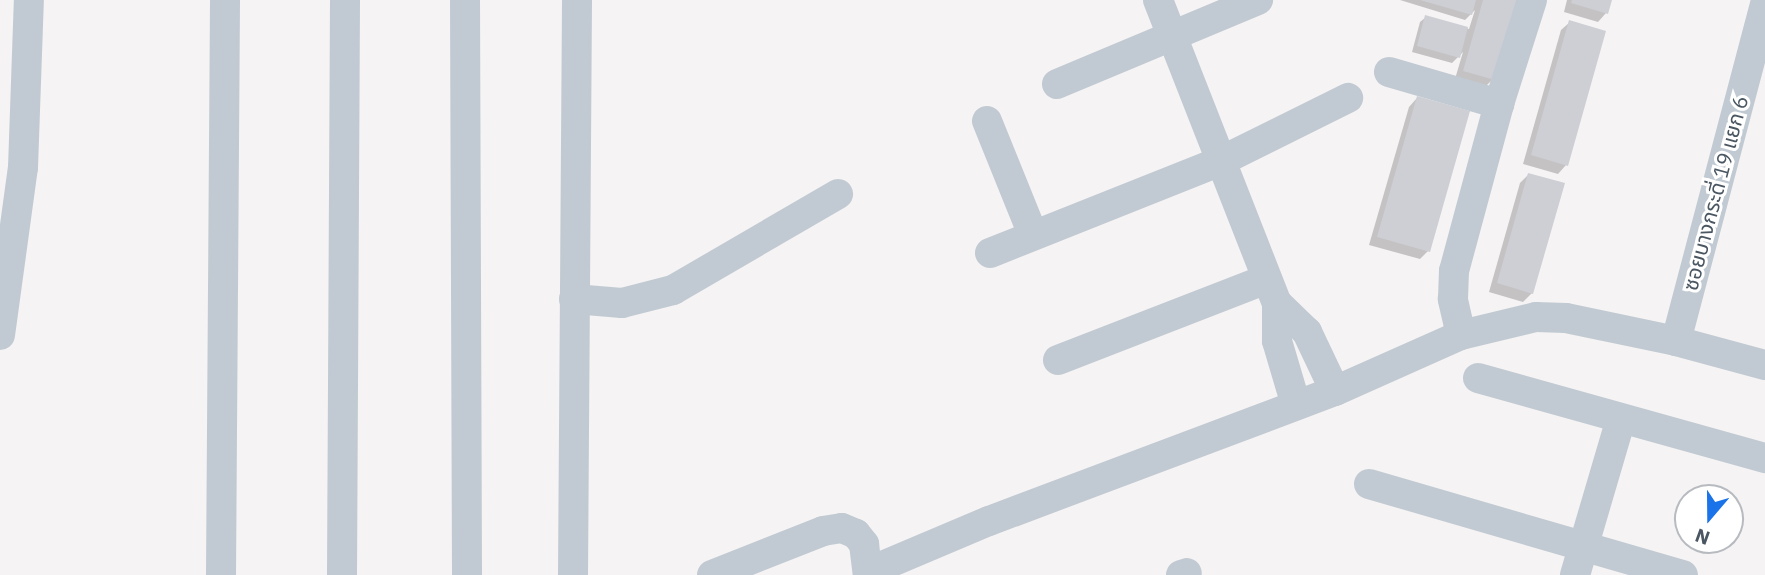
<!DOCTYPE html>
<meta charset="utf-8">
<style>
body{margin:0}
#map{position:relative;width:1765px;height:575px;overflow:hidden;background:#f5f3f3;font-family:"IBM Plex Sans","Noto Sans Thai",sans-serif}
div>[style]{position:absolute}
.shadow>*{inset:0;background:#0003}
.building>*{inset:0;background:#cdcfd5}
.minor>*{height:30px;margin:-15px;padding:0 15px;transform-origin:15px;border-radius:15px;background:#c1cad2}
span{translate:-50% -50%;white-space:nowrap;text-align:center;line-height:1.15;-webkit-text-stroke:6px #fff;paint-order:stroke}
.street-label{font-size:21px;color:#4a5661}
.north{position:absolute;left:1674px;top:484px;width:70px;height:70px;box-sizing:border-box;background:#fff;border:2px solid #b7bbc0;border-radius:50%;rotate:200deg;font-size:19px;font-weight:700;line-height:28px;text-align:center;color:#4a5661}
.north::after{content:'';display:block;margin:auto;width:24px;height:32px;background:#1a73e8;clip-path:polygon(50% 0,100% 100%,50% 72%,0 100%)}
</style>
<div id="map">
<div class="shadow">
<div style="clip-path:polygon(1400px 0,1516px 0,1493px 79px,1485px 87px,1455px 79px,1463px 52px,1452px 63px,1412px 52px,1420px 22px,1426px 17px,1469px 29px,1475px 10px,1465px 20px)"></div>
<div style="clip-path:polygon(1567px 0,1610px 0,1606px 13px,1598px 22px,1564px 12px)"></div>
<div style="clip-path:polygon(1570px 22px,1566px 165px,1558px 174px,1523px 164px,1561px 30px)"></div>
<div style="clip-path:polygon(1417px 98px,1428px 251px,1420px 259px,1369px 245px,1409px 107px)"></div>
<div style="clip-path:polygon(1528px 175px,1532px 293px,1523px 302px,1489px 292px,1520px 183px)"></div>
</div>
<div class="building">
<div style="clip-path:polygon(1420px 0,1476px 0,1472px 15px)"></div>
<div style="clip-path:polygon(1483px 0,1518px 0,1495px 80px,1463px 71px)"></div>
<div style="clip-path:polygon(1572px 0,1612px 0,1608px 14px,1571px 3px)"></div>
<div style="clip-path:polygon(1425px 15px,1468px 27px,1460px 58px,1417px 46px)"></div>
<div style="clip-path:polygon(1569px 20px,1606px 31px,1568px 166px,1531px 155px)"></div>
<div style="clip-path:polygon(1417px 96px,1470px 111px,1430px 252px,1377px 237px)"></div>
<div style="clip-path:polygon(1528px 173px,1565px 183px,1533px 294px,1497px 283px)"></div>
</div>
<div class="minor">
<div style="left:465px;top:0;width:575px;rotate:89.8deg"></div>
<div style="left:1158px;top:0;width:326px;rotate:68.6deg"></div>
<div style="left:1277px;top:303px;width:38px;rotate:90deg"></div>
<div style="left:1277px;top:341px;width:67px;rotate:73.5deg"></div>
<div style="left:1389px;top:72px;width:115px;rotate:16.2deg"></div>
<div style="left:1057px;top:84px;width:218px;rotate:-22.7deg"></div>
<div style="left:987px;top:121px;width:123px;rotate:68deg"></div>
<div style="left:990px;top:253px;width:249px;rotate:-21.7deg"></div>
<div style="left:1221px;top:161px;width:142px;rotate:-26.4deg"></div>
<div style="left:574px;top:299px;width:48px;rotate:4.8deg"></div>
<div style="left:622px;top:303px;width:53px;rotate:-14.3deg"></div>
<div style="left:673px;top:290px;width:191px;rotate:-30.2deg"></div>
<div style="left:1277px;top:303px;width:42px;rotate:44deg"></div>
<div style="left:1307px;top:332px;width:65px;rotate:64.6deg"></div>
<div style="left:0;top:335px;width:169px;rotate:-82.2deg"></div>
<div style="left:23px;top:168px;width:168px;rotate:-88deg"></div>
<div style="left:1461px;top:335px;width:37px;rotate:-103deg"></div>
<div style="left:1453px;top:299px;width:28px;rotate:-88deg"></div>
<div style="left:1454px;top:271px;width:173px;rotate:-74.9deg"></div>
<div style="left:1499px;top:104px;width:109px;rotate:-72.4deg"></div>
<div style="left:1676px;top:341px;width:349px;rotate:-75.2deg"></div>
<div style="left:1058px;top:360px;width:224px;rotate:-21.2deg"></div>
<div style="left:1478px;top:378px;width:298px;rotate:15.6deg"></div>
<div style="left:1369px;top:484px;width:327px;rotate:16.2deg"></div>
<div style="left:868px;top:572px;width:131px;rotate:-22.9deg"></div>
<div style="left:989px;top:521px;width:370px;rotate:-20.6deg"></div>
<div style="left:1335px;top:391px;width:138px;rotate:-24deg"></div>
<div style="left:1461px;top:335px;width:77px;rotate:-13.5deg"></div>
<div style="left:1536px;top:317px;width:30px;rotate:2deg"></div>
<div style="left:1566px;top:318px;width:112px;rotate:11.8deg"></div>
<div style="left:1676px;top:341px;width:92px;rotate:15.1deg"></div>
<div style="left:221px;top:575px;width:575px;rotate:-89.6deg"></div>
<div style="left:342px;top:575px;width:575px;rotate:-89.7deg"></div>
<div style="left:573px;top:575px;width:575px;rotate:-89.6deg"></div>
<div style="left:712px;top:575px;width:119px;rotate:-21.6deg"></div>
<div style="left:823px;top:531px;width:19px;rotate:-9deg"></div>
<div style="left:842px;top:528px;width:15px;rotate:23deg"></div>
<div style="left:856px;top:534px;width:13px;rotate:51deg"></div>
<div style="left:864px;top:544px;width:31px;rotate:83deg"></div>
<div style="left:1181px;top:575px;width:6px;rotate:-18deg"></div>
<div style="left:1575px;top:575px;width:163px;rotate:-73.6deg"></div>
</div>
<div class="street-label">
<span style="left:1715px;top:193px;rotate:-75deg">ซอยบางกระดี่ 19 แยก 6</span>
</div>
<div class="north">N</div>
</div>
